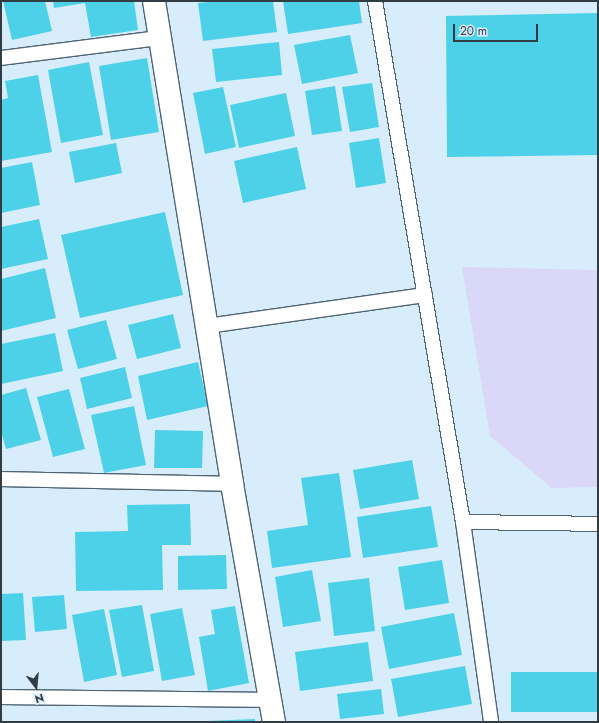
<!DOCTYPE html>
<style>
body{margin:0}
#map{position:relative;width:599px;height:723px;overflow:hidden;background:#d8edfb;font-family:Jost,sans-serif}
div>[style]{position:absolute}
.green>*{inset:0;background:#dad7f8}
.building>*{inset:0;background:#4cd1e8}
.roads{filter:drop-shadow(1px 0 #4f6574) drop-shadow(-1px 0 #4f6574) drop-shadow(0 1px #4f6574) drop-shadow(0 -1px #4f6574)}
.lane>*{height:14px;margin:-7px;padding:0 7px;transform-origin:7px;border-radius:7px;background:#fff}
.street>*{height:22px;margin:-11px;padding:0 11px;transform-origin:11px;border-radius:11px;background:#fff}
span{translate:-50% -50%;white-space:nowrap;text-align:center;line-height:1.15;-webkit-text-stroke:3.5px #d8edfb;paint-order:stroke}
.frame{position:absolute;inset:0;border:2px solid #323c43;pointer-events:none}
.north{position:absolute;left:16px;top:667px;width:40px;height:40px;-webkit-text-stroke:3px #d8edfb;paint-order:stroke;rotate:164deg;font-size:11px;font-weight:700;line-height:16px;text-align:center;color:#323c43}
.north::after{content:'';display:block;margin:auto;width:14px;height:18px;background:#323c43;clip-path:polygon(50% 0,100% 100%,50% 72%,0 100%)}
.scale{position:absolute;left:453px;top:24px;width:85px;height:18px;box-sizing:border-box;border:2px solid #323c43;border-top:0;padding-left:5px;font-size:12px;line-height:14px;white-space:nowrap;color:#323c43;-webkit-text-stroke:3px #d8edfb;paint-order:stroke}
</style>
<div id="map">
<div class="green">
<div style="clip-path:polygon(462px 267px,598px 270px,598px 487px,552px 488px,490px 436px)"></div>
</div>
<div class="building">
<div style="clip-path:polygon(3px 1px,45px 1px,52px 31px,12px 40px)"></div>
<div style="clip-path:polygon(53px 1px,134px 1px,138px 30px,91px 37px,85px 3px,54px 8px)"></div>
<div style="clip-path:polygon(219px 1px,273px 1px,277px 32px,203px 41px,198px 3px)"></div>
<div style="clip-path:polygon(283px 1px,359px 1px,362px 23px,288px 34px)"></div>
<div style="clip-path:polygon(598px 13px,598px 155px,447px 157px,446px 16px)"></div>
<div style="clip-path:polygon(350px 35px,358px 73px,302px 84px,294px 45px)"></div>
<div style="clip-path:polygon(279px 42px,282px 75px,216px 82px,212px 49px)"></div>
<div style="clip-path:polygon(147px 58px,159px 132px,111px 140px,99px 66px)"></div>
<div style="clip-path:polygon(89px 62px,103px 135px,61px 143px,48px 70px)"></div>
<div style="clip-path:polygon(38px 75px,52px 152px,1px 161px,1px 100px,8px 98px,5px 81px)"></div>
<div style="clip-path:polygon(372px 83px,379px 127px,350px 132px,342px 87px)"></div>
<div style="clip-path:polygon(335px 86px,342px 131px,312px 135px,305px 91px)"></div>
<div style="clip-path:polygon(223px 87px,236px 147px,205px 154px,193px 93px)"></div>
<div style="clip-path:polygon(286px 93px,295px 136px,239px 148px,230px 105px)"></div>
<div style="clip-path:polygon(379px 138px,386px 183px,356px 188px,349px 143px)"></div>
<div style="clip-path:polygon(116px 143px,122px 173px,75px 183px,69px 152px)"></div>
<div style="clip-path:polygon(297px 147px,306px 189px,243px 203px,234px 161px)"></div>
<div style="clip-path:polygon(32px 162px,40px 205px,1px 213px,1px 168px)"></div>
<div style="clip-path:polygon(165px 212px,183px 295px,80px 318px,61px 235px)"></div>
<div style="clip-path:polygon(39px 219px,48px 259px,1px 269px,1px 227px)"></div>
<div style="clip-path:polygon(45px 268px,56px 318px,1px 331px,1px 279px)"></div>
<div style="clip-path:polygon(173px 314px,181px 348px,137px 359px,128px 325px)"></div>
<div style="clip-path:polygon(106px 320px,117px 359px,78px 369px,67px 330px)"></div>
<div style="clip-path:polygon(55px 333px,63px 371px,1px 384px,1px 344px)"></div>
<div style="clip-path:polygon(198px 362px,208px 406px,147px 420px,138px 376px)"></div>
<div style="clip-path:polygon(125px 367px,132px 398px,87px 409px,80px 378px)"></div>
<div style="clip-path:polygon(26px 388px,41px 440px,6px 449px,1px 431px,1px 395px)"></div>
<div style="clip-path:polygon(69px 389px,85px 449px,53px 457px,37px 397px)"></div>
<div style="clip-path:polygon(134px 406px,146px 465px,104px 473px,91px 415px)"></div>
<div style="clip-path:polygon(155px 430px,203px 431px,202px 468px,154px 468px)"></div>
<div style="clip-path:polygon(412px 460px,419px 499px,360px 509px,353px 470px)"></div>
<div style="clip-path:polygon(339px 473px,351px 557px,272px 568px,267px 531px,308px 525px,301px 478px)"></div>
<div style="clip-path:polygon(190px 504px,191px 545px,162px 545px,163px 590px,76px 591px,75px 532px,128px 531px,127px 505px)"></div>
<div style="clip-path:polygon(431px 506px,438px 547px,363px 558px,357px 517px)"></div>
<div style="clip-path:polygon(226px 555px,227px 589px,178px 590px,178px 556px)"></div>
<div style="clip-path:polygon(442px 560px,449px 603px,405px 610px,398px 567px)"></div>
<div style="clip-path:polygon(312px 570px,321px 621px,283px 627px,275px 577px)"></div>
<div style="clip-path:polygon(369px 578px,375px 631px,334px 636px,328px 583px)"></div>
<div style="clip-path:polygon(23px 593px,26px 640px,1px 641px,1px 594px)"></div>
<div style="clip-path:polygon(64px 595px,67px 629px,35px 632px,32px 597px)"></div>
<div style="clip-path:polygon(142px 605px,154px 671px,122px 677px,109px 610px)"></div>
<div style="clip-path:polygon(235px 606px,249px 683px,208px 691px,199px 637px,215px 634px,211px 610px)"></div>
<div style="clip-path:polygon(182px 608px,195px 675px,162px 681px,150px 614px)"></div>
<div style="clip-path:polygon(104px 609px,117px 675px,84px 682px,72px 615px)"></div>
<div style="clip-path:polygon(454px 613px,462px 655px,389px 669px,381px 627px)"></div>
<div style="clip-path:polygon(368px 642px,373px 681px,300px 691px,295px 652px)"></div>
<div style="clip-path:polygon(465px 666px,472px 704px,398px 717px,391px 679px)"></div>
<div style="clip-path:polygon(511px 672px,598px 672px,598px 712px,511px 712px)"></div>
<div style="clip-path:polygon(381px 689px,384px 714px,340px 719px,337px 694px)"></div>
<div style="clip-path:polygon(255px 719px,255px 722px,208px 722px,208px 721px)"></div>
</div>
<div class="roads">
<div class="lane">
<div style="left:375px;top:1px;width:528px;rotate:80.41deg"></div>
<div style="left:463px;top:522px;width:202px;rotate:82deg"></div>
<div style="left:1px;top:58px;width:160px;rotate:-7.2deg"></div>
<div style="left:207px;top:326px;width:220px;rotate:-8.1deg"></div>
<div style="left:1px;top:479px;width:231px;rotate:1.2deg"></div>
<div style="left:463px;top:522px;width:135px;rotate:0.8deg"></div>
<div style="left:1px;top:697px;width:269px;rotate:0.6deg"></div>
</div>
<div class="street">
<div style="left:154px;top:1px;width:489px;rotate:80.8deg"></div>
<div style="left:232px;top:484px;width:242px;rotate:80deg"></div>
</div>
</div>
<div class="frame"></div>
<div class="north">N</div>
<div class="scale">20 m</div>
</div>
